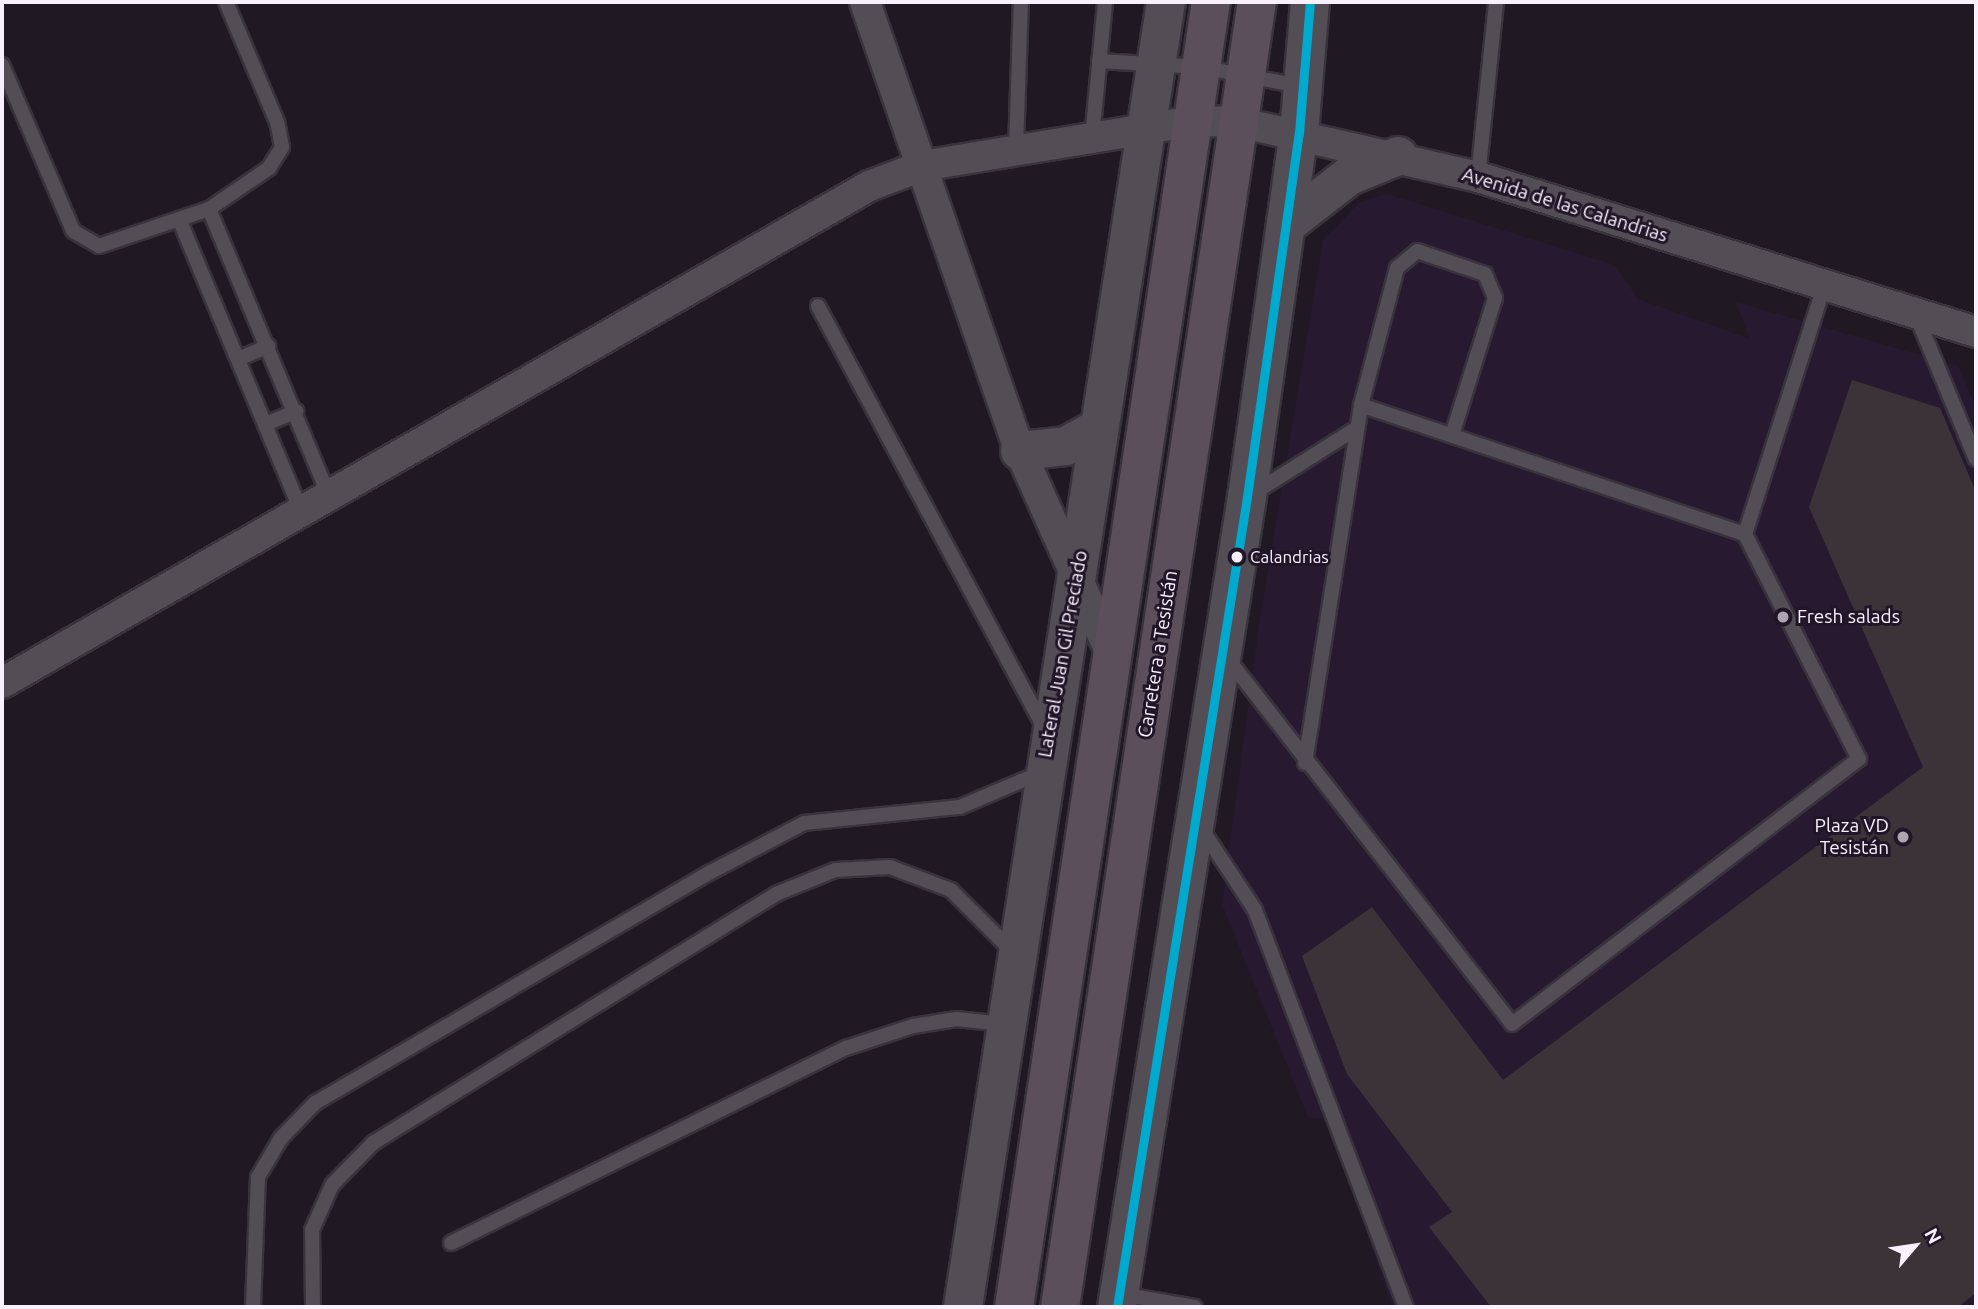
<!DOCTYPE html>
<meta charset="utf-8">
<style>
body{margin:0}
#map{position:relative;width:1978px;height:1309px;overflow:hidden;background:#201924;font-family:Ubuntu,sans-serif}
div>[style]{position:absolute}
.built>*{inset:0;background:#27192f}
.building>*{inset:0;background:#3c3338}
.roads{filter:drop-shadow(2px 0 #38333c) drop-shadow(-2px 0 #38333c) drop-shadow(0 2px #38333c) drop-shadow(0 -2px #38333c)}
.service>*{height:14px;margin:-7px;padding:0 7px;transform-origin:7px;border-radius:7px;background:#534d56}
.minor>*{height:30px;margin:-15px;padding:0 15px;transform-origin:15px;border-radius:15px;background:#534d56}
.secondary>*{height:38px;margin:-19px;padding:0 19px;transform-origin:19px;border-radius:19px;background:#534d56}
.primary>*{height:38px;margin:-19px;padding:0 19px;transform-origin:19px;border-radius:19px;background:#5c4f5c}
.bus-1>*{height:9px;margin:-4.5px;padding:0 4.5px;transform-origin:4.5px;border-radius:4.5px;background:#00a9ce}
.dots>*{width:19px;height:19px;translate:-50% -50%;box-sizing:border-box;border:4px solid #211528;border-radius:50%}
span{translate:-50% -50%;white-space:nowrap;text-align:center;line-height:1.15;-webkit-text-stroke:6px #211528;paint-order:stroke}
.bus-label{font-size:17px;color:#f8f0fd}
.left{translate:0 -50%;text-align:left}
.street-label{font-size:19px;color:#f8f0fd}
.poi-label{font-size:19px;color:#f8f0fd}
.right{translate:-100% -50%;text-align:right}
.frame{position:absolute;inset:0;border:4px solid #f8f0fd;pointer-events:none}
.north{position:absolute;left:1880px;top:1211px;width:70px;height:70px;-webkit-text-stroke:5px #211528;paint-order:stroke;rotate:61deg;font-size:19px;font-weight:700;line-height:28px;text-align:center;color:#f8f0fd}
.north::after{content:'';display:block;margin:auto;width:24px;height:32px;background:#f8f0fd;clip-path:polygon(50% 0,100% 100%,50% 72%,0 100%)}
</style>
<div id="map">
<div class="built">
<div style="clip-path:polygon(1387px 194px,1615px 265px,1638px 299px,1750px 339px,1736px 302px,1958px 366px,1976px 408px,1976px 1307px,1392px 1307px,1328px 1120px,1308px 1117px,1222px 904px,1259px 625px,1323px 240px,1360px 202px)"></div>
</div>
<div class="building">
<div style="clip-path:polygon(1852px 380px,1940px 408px,1976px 492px,1976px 1293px,1958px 1307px,1491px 1307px,1429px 1227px,1452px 1212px,1347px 1074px,1302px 956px,1372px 907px,1503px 1080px,1923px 767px,1809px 507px)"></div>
</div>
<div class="roads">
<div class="service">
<div style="left:1099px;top:61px;width:102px;rotate:3.4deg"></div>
<div style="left:1201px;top:67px;width:101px;rotate:10.9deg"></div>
<div style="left:2px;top:65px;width:181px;rotate:66.8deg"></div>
<div style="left:73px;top:231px;width:30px;rotate:30deg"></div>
<div style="left:99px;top:246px;width:116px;rotate:-18.6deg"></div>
<div style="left:209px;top:209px;width:73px;rotate:-34.3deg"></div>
<div style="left:269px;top:168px;width:25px;rotate:-58deg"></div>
<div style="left:282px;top:147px;width:25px;rotate:-101deg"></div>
<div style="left:277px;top:122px;width:130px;rotate:-113deg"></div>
<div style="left:1092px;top:138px;width:137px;rotate:-84.5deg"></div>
<div style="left:1016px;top:149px;width:147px;rotate:-88.1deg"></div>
<div style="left:1478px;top:177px;width:176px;rotate:-84.1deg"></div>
<div style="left:209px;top:209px;width:309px;rotate:67.3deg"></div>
<div style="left:179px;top:219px;width:316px;rotate:67.3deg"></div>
<div style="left:818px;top:306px;width:480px;rotate:61.8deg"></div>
<div style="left:1916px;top:315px;width:156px;rotate:67.4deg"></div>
<div style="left:238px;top:359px;width:33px;rotate:-23deg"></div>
<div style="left:1361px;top:405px;width:142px;rotate:-75.3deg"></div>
<div style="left:1397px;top:268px;width:26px;rotate:-40deg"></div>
<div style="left:1417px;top:251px;width:72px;rotate:18.7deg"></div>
<div style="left:1485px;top:274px;width:26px;rotate:67deg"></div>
<div style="left:1495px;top:298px;width:144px;rotate:107.4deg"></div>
<div style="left:266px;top:424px;width:33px;rotate:-23deg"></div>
<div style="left:1254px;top:493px;width:122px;rotate:-32.3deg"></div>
<div style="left:1228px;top:659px;width:462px;rotate:52.1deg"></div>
<div style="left:1512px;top:1024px;width:437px;rotate:-37.4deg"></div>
<div style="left:1859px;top:759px;width:252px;rotate:-116.9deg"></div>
<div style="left:1745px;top:534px;width:260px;rotate:-72.3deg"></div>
<div style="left:1305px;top:763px;width:362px;rotate:-81.1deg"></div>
<div style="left:1361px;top:405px;width:405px;rotate:18.6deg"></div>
<div style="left:1201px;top:828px;width:98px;rotate:56.6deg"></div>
<div style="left:1255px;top:910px;width:425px;rotate:69.2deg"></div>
<div style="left:451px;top:1243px;width:441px;rotate:-26.3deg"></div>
<div style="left:846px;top:1048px;width:71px;rotate:-18.2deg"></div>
<div style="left:913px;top:1026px;width:44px;rotate:-9.2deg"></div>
<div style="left:956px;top:1019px;width:48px;rotate:5.9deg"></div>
<div style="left:1121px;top:1294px;width:75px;rotate:10deg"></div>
<div style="left:253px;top:1307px;width:130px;rotate:-87.8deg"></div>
<div style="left:258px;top:1177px;width:45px;rotate:-59.5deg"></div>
<div style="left:281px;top:1138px;width:49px;rotate:-45.8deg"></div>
<div style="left:315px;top:1103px;width:454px;rotate:-30.3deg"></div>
<div style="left:707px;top:874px;width:110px;rotate:-27.7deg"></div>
<div style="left:804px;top:823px;width:157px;rotate:-5.9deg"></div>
<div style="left:960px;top:807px;width:89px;rotate:-23.1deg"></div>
<div style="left:313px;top:1307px;width:77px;rotate:-90.7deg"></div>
<div style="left:312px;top:1230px;width:49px;rotate:-66deg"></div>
<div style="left:332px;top:1185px;width:59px;rotate:-45.7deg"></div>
<div style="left:373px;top:1143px;width:474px;rotate:-31.7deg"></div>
<div style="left:776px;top:894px;width:64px;rotate:-22.1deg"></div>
<div style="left:835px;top:870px;width:55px;rotate:-3.1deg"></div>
<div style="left:890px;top:867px;width:65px;rotate:20.7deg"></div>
<div style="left:951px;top:890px;width:86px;rotate:45deg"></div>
</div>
<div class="minor">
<div style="left:865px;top:2px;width:475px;rotate:71deg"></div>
<div style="left:1020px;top:451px;width:225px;rotate:65.8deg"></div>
<div style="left:2px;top:683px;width:999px;rotate:-29.82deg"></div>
<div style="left:869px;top:186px;width:57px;rotate:-20.7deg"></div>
<div style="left:922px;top:166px;width:275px;rotate:-9.4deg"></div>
<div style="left:1193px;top:121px;width:45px;rotate:1.3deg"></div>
<div style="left:1238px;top:122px;width:246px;rotate:12.9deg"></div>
<div style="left:1478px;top:177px;width:522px;rotate:17.29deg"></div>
</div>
<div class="secondary">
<div style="left:1286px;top:225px;width:80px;rotate:-37.9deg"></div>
<div style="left:1349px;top:176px;width:53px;rotate:-22.2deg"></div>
<div style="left:1020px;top:451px;width:46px;rotate:-6.2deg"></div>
<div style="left:1066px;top:446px;width:35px;rotate:-29deg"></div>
<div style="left:963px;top:1307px;width:1321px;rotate:-81.16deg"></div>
<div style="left:1117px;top:1307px;width:820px;rotate:-80.88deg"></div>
<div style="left:1247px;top:497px;width:368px;rotate:-81.9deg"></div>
<div style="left:1299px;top:133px;width:131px;rotate:-85.2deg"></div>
</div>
<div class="primary">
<div style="left:1014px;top:1307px;width:1320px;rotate:-81.42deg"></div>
<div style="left:1060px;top:1307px;width:1320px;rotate:-81.42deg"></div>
</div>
</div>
<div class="bus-1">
<div style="left:1117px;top:1307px;width:820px;rotate:-80.88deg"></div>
<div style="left:1247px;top:497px;width:368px;rotate:-81.9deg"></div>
<div style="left:1299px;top:133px;width:131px;rotate:-85.2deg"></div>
</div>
<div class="dots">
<div style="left:1237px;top:557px;background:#f8f0fd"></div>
<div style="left:1783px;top:617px;background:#aca5b1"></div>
<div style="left:1903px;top:837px;background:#aca5b1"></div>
</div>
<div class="bus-label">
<span class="left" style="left:1250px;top:557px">Calandrias</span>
</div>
<div class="street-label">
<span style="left:1565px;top:205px;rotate:17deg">Avenida de las Calandrias</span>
<span style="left:1063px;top:654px;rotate:-80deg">Lateral Juan Gil Preciado</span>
<span style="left:1158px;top:654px;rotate:-81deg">Carretera a Tesistán</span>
</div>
<div class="poi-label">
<span class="left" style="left:1797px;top:617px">Fresh salads</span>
<span class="right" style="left:1889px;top:837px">Plaza VD<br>Tesistán</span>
</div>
<div class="frame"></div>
<div class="north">N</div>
</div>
